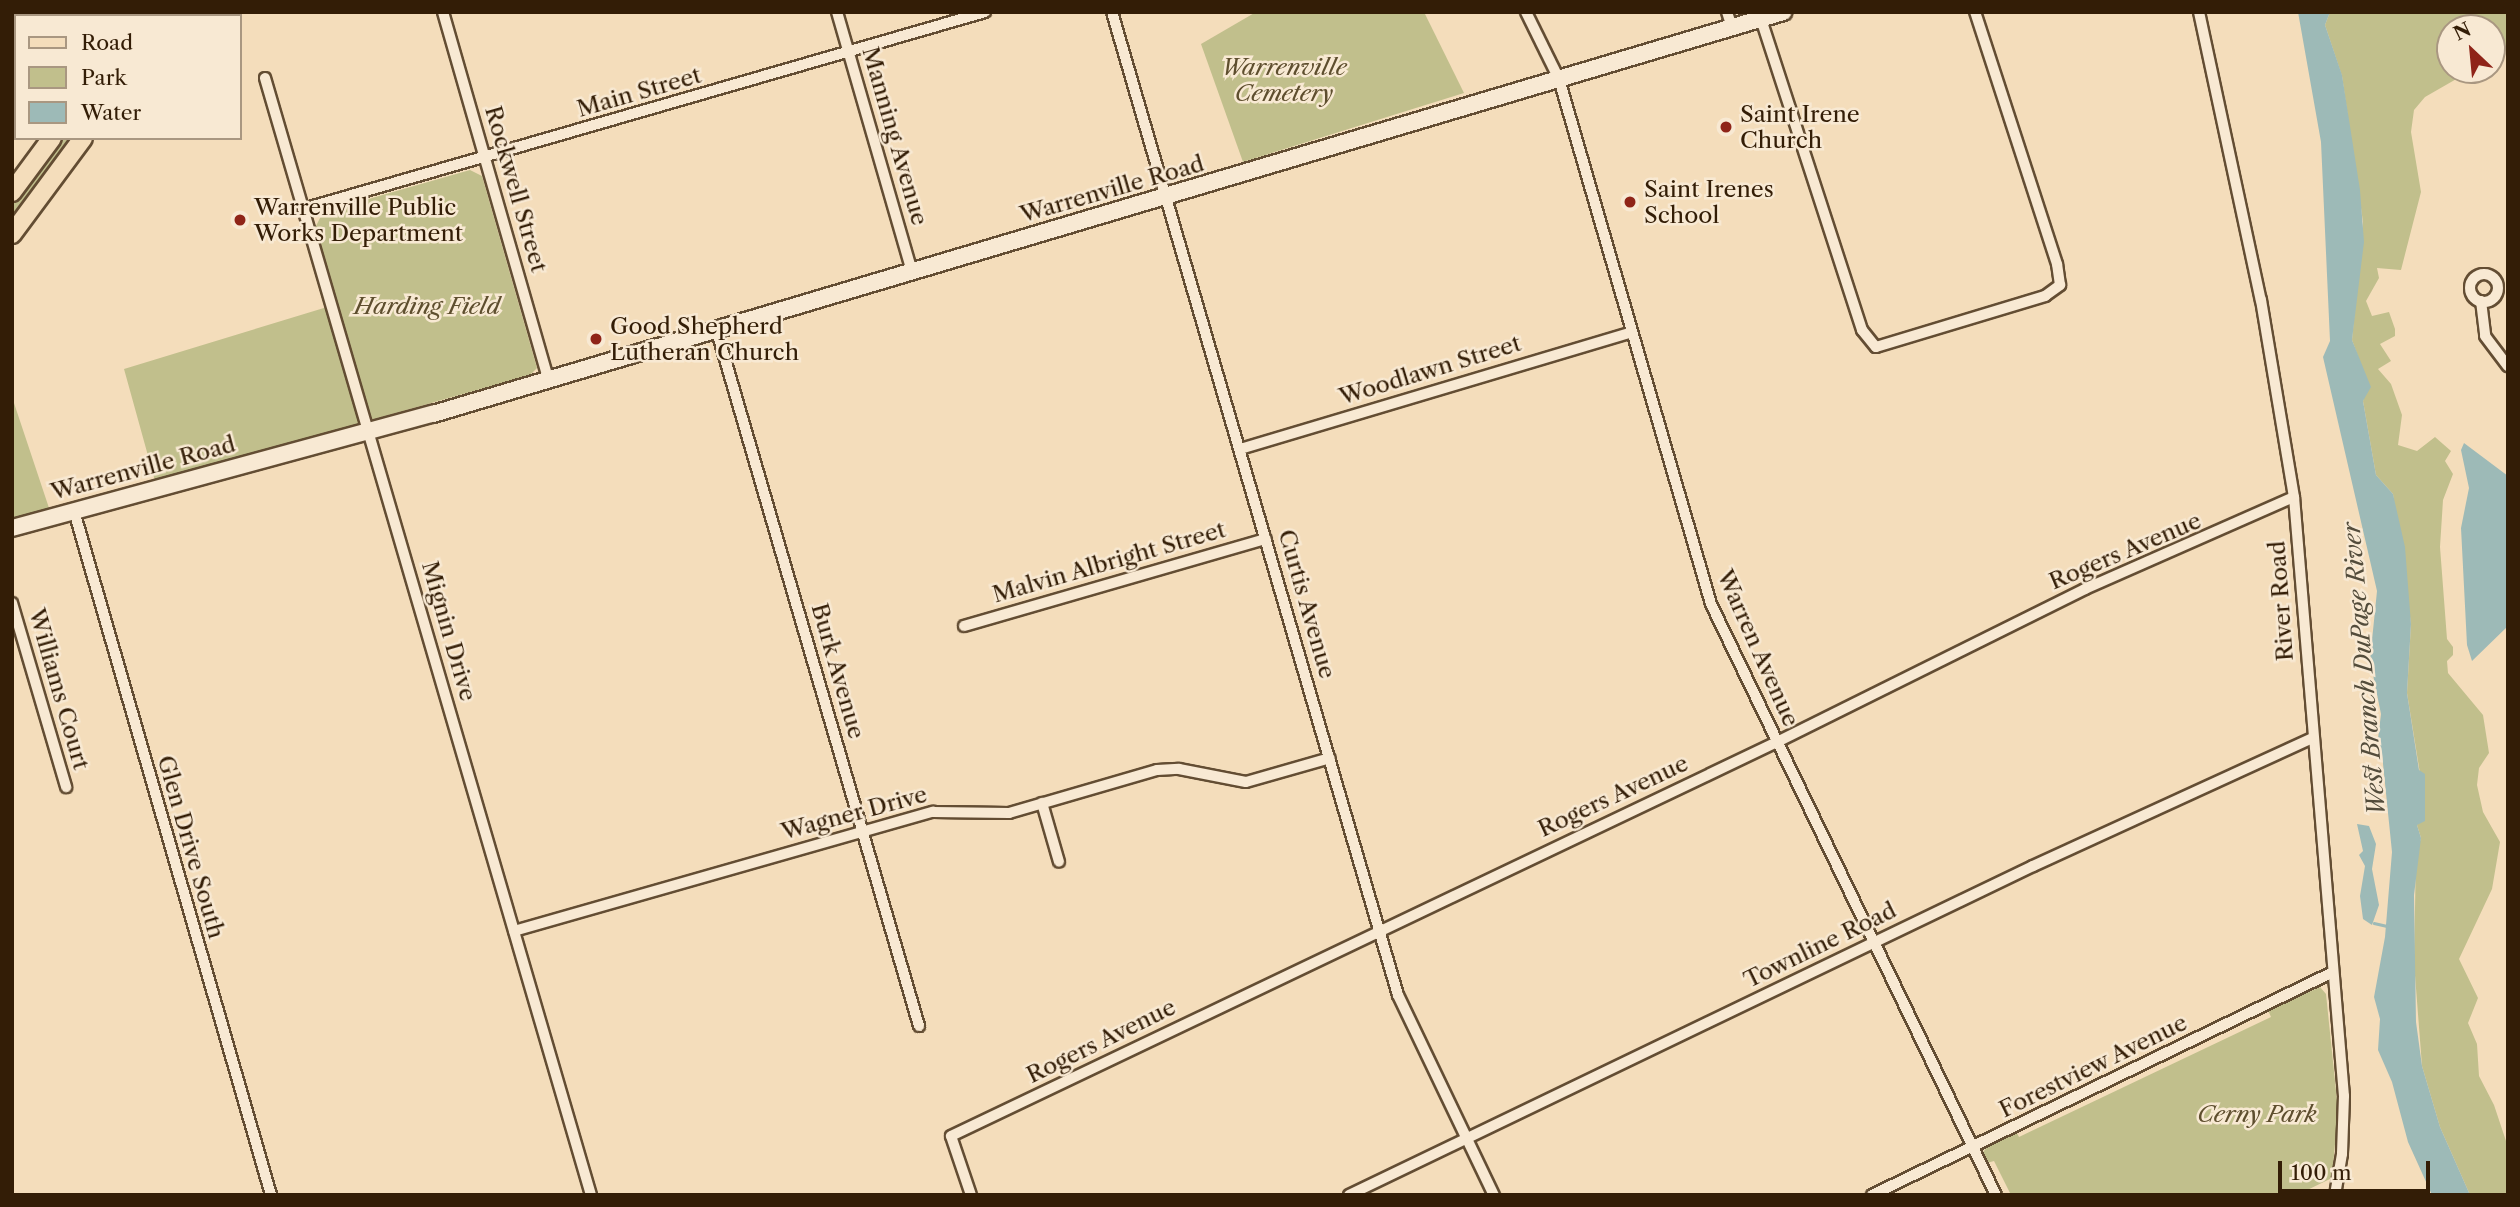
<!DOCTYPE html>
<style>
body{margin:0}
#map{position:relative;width:2520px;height:1207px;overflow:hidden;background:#f4ddbb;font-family:"Libre Caslon Text",serif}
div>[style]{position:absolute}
.green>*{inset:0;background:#c1bf8c}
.water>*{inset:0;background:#9dbab7}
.stream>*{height:2.5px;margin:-1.25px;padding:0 1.25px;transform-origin:1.25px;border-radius:1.25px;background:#9dbab7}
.roads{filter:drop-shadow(2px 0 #634d33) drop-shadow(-2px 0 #634d33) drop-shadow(0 2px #634d33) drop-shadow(0 -2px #634d33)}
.minor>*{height:10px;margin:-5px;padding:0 5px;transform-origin:5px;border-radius:5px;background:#f8e9d3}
.minor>.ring{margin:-5px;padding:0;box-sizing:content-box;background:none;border:10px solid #f8e9d3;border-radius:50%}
.secondary>*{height:16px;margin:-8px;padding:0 8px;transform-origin:8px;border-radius:8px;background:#f8e9d3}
.primary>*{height:18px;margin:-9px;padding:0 9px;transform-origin:9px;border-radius:9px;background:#f4ddbb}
.dots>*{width:19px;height:19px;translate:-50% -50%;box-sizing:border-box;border:4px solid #f8e9d3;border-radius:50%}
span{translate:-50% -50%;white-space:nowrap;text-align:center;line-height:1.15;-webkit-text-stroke:5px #f8e9d3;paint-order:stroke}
.park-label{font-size:23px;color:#5e4e2e;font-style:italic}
.street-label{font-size:23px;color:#331d06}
.poi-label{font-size:23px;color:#331d06}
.left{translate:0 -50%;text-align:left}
.water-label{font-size:24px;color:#534c3b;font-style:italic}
.frame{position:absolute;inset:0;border:14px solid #331d06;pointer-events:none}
.legend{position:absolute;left:14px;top:14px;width:228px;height:126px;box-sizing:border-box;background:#f8e9d3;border:2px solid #a99781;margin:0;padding:9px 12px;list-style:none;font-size:21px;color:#331d06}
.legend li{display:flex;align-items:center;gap:14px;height:35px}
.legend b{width:35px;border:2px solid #a99781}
.north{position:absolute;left:2436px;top:14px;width:70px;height:70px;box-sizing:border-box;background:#f8e9d3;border:2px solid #a99781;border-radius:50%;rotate:334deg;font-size:19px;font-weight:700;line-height:28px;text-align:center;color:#331d06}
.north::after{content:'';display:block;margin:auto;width:24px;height:32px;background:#8f2418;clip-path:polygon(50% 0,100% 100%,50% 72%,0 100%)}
.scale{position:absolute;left:2278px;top:1161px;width:152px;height:32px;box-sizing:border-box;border:4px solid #331d06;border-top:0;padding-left:9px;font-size:21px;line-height:24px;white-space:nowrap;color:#331d06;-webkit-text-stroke:5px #f8e9d3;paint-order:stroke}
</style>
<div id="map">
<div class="green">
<div style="clip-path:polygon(1256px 12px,1424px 12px,1464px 93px,1243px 162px,1201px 44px)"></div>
<div style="clip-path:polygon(2330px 12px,2508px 12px,2508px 50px,2492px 59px,2492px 28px,2450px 28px,2450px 70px,2472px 70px,2425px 97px,2414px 110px,2411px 132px,2421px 192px,2401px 270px,2377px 268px,2379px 278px,2366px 301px,2372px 316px,2389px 312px,2395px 329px,2395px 336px,2380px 344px,2391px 361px,2378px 369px,2391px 384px,2402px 415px,2398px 445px,2417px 451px,2435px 437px,2451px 451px,2445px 461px,2453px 474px,2443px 500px,2440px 547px,2447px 639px,2453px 647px,2453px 655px,2447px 661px,2448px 673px,2483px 715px,2489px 753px,2479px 768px,2477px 785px,2483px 812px,2500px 842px,2492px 889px,2459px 959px,2478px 998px,2468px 1023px,2477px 1044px,2479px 1076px,2494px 1105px,2508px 1147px,2508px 1195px,2470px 1195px,2440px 1127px,2422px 1066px,2414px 962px,2416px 855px,2421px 838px,2417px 825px,2423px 792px,2407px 693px,2411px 624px,2393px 494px,2376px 475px,2363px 401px,2368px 384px,2352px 340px,2363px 222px,2342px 76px,2325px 25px)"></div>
<div style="clip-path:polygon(59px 138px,69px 138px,12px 215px,12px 202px)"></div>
<div style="clip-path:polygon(470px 170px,482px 176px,537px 368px,530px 375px,155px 481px,124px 369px,337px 304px,315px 228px,323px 212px)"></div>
<div style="clip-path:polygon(12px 397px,50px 511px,12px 521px)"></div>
<div style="clip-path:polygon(2320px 987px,2326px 994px,2338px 1110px,2332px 1178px,2297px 1195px,2011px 1195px,1994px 1161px,1987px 1163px,1983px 1152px,1990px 1144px,2016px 1131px,2019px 1137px,2271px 1017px,2268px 1010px)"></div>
</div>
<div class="water">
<div style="clip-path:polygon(2298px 12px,2330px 12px,2325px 25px,2342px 75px,2360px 190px,2364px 242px,2352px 340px,2371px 387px,2363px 401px,2376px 475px,2393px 494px,2405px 547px,2411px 624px,2407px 693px,2419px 770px,2425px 774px,2425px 821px,2417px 825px,2421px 838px,2414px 895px,2416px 1022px,2422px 1066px,2440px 1127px,2470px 1195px,2432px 1195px,2408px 1142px,2392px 1082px,2378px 1050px,2380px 1019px,2374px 997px,2385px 937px,2392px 852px,2382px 754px,2377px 747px,2381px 714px,2370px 660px,2377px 591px,2323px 357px,2330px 341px,2321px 142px)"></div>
<div style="clip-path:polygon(2464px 443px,2508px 476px,2508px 626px,2472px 661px,2467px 645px,2461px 528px,2469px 488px,2461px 450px)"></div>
<div style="clip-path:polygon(2357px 824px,2369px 826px,2376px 844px,2372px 869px,2379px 905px,2372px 925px,2363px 919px,2360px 896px,2365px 866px,2359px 855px,2363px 851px)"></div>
</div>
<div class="stream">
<div style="left:2374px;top:923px;width:13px;rotate:13deg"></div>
</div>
<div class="roads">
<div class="minor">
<div style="left:443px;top:12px;width:380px;rotate:74deg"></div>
<div style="left:837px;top:12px;width:270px;rotate:73.9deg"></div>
<div style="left:1112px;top:12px;width:1024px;rotate:73.78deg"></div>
<div style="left:1398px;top:995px;width:222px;rotate:64.4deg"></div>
<div style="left:1526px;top:12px;width:75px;rotate:63.8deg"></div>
<div style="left:1559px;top:79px;width:547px;rotate:73.85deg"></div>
<div style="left:1711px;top:604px;width:656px;rotate:64.26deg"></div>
<div style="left:1727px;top:12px;width:16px;rotate:72deg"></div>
<div style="left:2199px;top:12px;width:295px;rotate:77.9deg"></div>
<div style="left:2261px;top:300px;width:200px;rotate:80.5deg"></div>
<div style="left:2294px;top:497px;width:601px;rotate:85.23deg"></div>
<div style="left:2344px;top:1096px;width:58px;rotate:92deg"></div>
<div style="left:2342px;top:1154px;width:42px;rotate:99.7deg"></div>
<div style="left:1761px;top:19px;width:327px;rotate:72deg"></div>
<div style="left:1862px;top:330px;width:22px;rotate:51deg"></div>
<div style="left:1876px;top:347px;width:177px;rotate:-16.8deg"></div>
<div style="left:2045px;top:296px;width:19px;rotate:-36deg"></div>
<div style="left:2060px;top:285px;width:21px;rotate:-98deg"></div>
<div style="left:2057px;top:264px;width:265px;rotate:-108deg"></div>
<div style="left:265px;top:78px;width:1164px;rotate:73.73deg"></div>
<div style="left:303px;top:209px;width:710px;rotate:-16.11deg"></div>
<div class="ring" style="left:2470px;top:274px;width:18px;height:18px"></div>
<div style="left:2481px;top:301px;width:35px;rotate:83deg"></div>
<div style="left:2485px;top:336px;width:38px;rotate:53deg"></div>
<div style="left:716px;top:328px;width:727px;rotate:73.78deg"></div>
<div style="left:1240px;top:449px;width:409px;rotate:-16.6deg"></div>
<div style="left:74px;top:511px;width:712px;rotate:73.93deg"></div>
<div style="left:12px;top:603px;width:192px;rotate:73.6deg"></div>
<div style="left:964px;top:626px;width:314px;rotate:-16.1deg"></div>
<div style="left:1042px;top:803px;width:61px;rotate:73.9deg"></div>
<div style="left:514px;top:931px;width:436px;rotate:-15.9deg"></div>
<div style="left:933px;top:812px;width:76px;rotate:0.8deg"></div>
<div style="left:1009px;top:813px;width:154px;rotate:-16.2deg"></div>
<div style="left:1157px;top:770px;width:22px;rotate:-3deg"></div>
<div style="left:1179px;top:769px;width:68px;rotate:11deg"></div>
<div style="left:1246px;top:782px;width:87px;rotate:-15.9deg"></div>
<div style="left:971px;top:1195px;width:62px;rotate:-108.7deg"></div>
<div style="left:951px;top:1136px;width:915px;rotate:-25.5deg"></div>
<div style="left:1777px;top:742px;width:344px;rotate:-26.4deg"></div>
<div style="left:2085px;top:589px;width:228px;rotate:-23.8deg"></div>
<div style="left:1349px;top:1195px;width:759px;rotate:-25.69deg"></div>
<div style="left:2033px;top:866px;width:306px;rotate:-24.6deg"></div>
<div style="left:1872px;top:1195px;width:510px;rotate:-25.81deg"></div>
</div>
<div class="secondary">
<div style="left:12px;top:528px;width:436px;rotate:-15.2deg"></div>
<div style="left:433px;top:414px;width:1409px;rotate:-16.58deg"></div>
</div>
<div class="primary">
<div style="left:143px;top:16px;width:4px;rotate:-63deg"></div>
<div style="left:174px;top:16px;width:4px;rotate:-63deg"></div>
<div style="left:12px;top:192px;width:67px;rotate:-53.5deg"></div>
<div style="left:12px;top:234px;width:119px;rotate:-53.5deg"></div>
</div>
</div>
<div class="dots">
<div style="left:1726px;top:127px;background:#8f2418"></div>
<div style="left:1630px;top:202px;background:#8f2418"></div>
<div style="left:240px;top:220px;background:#8f2418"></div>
<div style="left:596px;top:339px;background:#8f2418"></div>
</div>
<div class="park-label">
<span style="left:1284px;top:80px">Warrenville<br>Cemetery</span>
<span style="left:427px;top:306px">Harding Field</span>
<span style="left:2257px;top:1114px">Cerny Park</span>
</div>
<div class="street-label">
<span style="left:639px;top:92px;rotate:-16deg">Main Street</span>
<span style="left:895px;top:136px;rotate:74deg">Manning Avenue</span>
<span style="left:516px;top:189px;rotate:74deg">Rockwell Street</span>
<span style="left:1112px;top:189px;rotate:-16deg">Warrenville Road</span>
<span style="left:1430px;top:370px;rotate:-17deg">Woodlawn Street</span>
<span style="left:143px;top:468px;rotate:-15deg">Warrenville Road</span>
<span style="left:2125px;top:551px;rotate:-23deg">Rogers Avenue</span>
<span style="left:1109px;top:562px;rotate:-16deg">Malvin Albright Street</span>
<span style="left:2281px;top:601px;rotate:-94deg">River Road</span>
<span style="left:1307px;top:604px;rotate:74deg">Curtis Avenue</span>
<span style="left:449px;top:631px;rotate:74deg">Mignin Drive</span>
<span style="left:1758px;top:648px;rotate:66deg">Warren Avenue</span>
<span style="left:838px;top:671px;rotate:74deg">Burk Avenue</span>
<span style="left:59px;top:689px;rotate:74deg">Williams Court</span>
<span style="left:1613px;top:796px;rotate:-25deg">Rogers Avenue</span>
<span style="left:854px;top:813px;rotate:-15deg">Wagner Drive</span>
<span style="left:191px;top:847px;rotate:74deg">Glen Drive South</span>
<span style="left:1820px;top:945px;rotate:-26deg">Townline Road</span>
<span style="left:1101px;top:1041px;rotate:-26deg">Rogers Avenue</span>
<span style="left:2093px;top:1066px;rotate:-26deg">Forestview Avenue</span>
</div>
<div class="poi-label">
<span class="left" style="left:1740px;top:127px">Saint Irene<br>Church</span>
<span class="left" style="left:1644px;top:202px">Saint Irenes<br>School</span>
<span class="left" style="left:254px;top:220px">Warrenville Public<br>Works Department</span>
<span class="left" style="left:610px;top:339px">Good Shepherd<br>Lutheran Church</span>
</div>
<div class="water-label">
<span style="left:2364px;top:669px;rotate:-95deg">West Branch DuPage River</span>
</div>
<div class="frame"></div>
<ul class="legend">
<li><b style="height:9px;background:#f4ddbb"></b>Road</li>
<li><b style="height:19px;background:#c1bf8c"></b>Park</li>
<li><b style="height:19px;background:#9dbab7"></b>Water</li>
</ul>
<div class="north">N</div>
<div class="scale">100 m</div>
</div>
